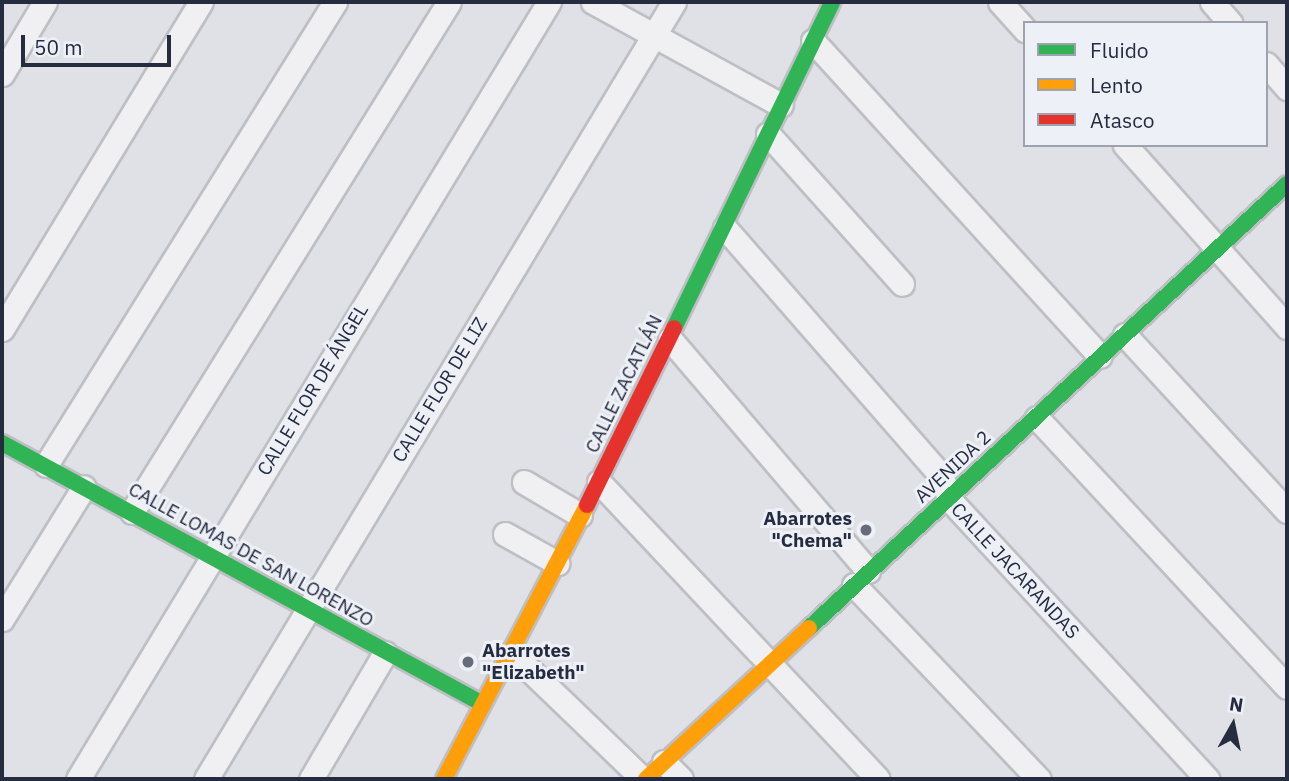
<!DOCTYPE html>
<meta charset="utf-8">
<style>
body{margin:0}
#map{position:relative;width:1289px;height:781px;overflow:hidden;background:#e0e1e6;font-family:"IBM Plex Sans",sans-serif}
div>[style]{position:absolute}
.roads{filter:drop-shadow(2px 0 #bebfc4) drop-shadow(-2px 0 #bebfc4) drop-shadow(0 2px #bebfc4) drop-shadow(0 -2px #bebfc4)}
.street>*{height:23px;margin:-11.5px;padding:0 11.5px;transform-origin:11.5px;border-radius:11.5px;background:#f0f0f2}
.fast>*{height:16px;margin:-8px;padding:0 8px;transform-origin:8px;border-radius:8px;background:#30b455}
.slow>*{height:16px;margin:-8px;padding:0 8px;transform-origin:8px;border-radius:8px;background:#ff9f0a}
.jam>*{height:16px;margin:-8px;padding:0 8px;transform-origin:8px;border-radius:8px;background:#e5322d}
.dots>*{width:19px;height:19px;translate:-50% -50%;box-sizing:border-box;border:4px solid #edf0f6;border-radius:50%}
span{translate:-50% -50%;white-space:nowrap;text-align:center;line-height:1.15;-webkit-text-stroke:6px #edf0f6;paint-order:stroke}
.street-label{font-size:19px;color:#262c40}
.poi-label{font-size:19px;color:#262c40;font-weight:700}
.right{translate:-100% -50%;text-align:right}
.left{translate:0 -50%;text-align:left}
.frame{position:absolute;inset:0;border:4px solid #262c40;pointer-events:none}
.legend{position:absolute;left:1023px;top:21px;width:245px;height:126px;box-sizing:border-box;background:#edf0f6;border:2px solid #9da2ad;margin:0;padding:9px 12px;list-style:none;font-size:21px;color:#262c40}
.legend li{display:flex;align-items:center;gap:14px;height:35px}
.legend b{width:35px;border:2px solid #9da2ad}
.north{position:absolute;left:1198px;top:690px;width:70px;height:70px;-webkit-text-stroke:5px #edf0f6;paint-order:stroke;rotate:9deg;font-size:19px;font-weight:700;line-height:28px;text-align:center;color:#262c40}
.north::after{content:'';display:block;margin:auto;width:24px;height:32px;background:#262c40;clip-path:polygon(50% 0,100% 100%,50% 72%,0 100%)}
.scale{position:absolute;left:21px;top:35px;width:150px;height:32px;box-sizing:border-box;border:4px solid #262c40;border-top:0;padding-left:9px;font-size:21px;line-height:24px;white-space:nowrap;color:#262c40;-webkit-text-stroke:5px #edf0f6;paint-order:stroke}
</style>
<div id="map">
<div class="roads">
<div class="street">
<div style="left:593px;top:2px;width:214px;rotate:28.7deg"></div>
<div style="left:1000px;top:2px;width:38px;rotate:48deg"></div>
<div style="left:1212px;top:2px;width:28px;rotate:49deg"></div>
<div style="left:813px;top:41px;width:426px;rotate:47.7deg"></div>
<div style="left:1266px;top:64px;width:32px;rotate:49deg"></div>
<div style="left:2px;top:74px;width:84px;rotate:-59.2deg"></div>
<div style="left:768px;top:134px;width:201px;rotate:48.2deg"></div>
<div style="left:1125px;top:145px;width:244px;rotate:48.3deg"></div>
<div style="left:725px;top:228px;width:330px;rotate:48.9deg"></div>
<div style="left:942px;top:477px;width:23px;rotate:72deg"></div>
<div style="left:949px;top:499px;width:381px;rotate:47.3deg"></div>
<div style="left:2px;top:329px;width:383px;rotate:-58.7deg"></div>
<div style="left:1125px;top:335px;width:239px;rotate:47.4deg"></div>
<div style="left:670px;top:339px;width:305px;rotate:49.5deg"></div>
<div style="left:1037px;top:418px;width:367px;rotate:47.1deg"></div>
<div style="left:46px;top:465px;width:546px;rotate:-58.03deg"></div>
<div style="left:524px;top:482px;width:65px;rotate:30.5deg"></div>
<div style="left:599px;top:482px;width:407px;rotate:46.8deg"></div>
<div style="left:132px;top:512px;width:600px;rotate:-58.14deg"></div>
<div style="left:505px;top:534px;width:60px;rotate:29.1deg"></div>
<div style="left:854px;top:585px;width:268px;rotate:46.4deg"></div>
<div style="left:2px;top:619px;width:155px;rotate:-58.2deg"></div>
<div style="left:512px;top:653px;width:182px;rotate:43.9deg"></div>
<div style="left:664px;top:762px;width:24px;rotate:45deg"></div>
<div style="left:78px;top:779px;width:909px;rotate:-58.78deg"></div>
<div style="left:206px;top:779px;width:907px;rotate:-58.94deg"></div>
<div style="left:311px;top:779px;width:146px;rotate:-59.6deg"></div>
</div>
<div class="fast">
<div style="left:674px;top:328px;width:362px;rotate:-64.1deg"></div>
<div style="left:2px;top:443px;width:545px;rotate:28.49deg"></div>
<div style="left:809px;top:628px;width:652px;rotate:-42.89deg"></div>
</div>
<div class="slow">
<div style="left:444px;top:779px;width:309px;rotate:-62.4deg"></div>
<div style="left:646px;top:779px;width:222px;rotate:-42.8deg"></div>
</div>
<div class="jam">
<div style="left:587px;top:505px;width:197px;rotate:-63.8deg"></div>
</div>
</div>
<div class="dots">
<div style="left:866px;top:530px;background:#676b7a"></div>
<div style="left:468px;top:662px;background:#676b7a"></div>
</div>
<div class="street-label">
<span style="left:624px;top:384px;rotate:-64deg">CALLE ZACATLÁN</span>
<span style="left:313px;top:390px;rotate:-59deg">CALLE FLOR DE ÁNGEL</span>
<span style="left:440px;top:390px;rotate:-59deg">CALLE FLOR DE LIZ</span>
<span style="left:953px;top:467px;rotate:-43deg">AVENIDA 2</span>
<span style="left:251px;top:555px;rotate:29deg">CALLE LOMAS DE SAN LORENZO</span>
<span style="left:1015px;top:571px;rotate:47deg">CALLE JACARANDAS</span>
</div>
<div class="poi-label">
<span class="right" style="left:852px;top:530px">Abarrotes<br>"Chema"</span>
<span class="left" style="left:482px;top:662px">Abarrotes<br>"Elizabeth"</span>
</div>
<div class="frame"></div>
<ul class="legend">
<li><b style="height:9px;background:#30b455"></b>Fluido</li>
<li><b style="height:9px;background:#ff9f0a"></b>Lento</li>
<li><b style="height:9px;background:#e5322d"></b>Atasco</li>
</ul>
<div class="north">N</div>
<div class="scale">50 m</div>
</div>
